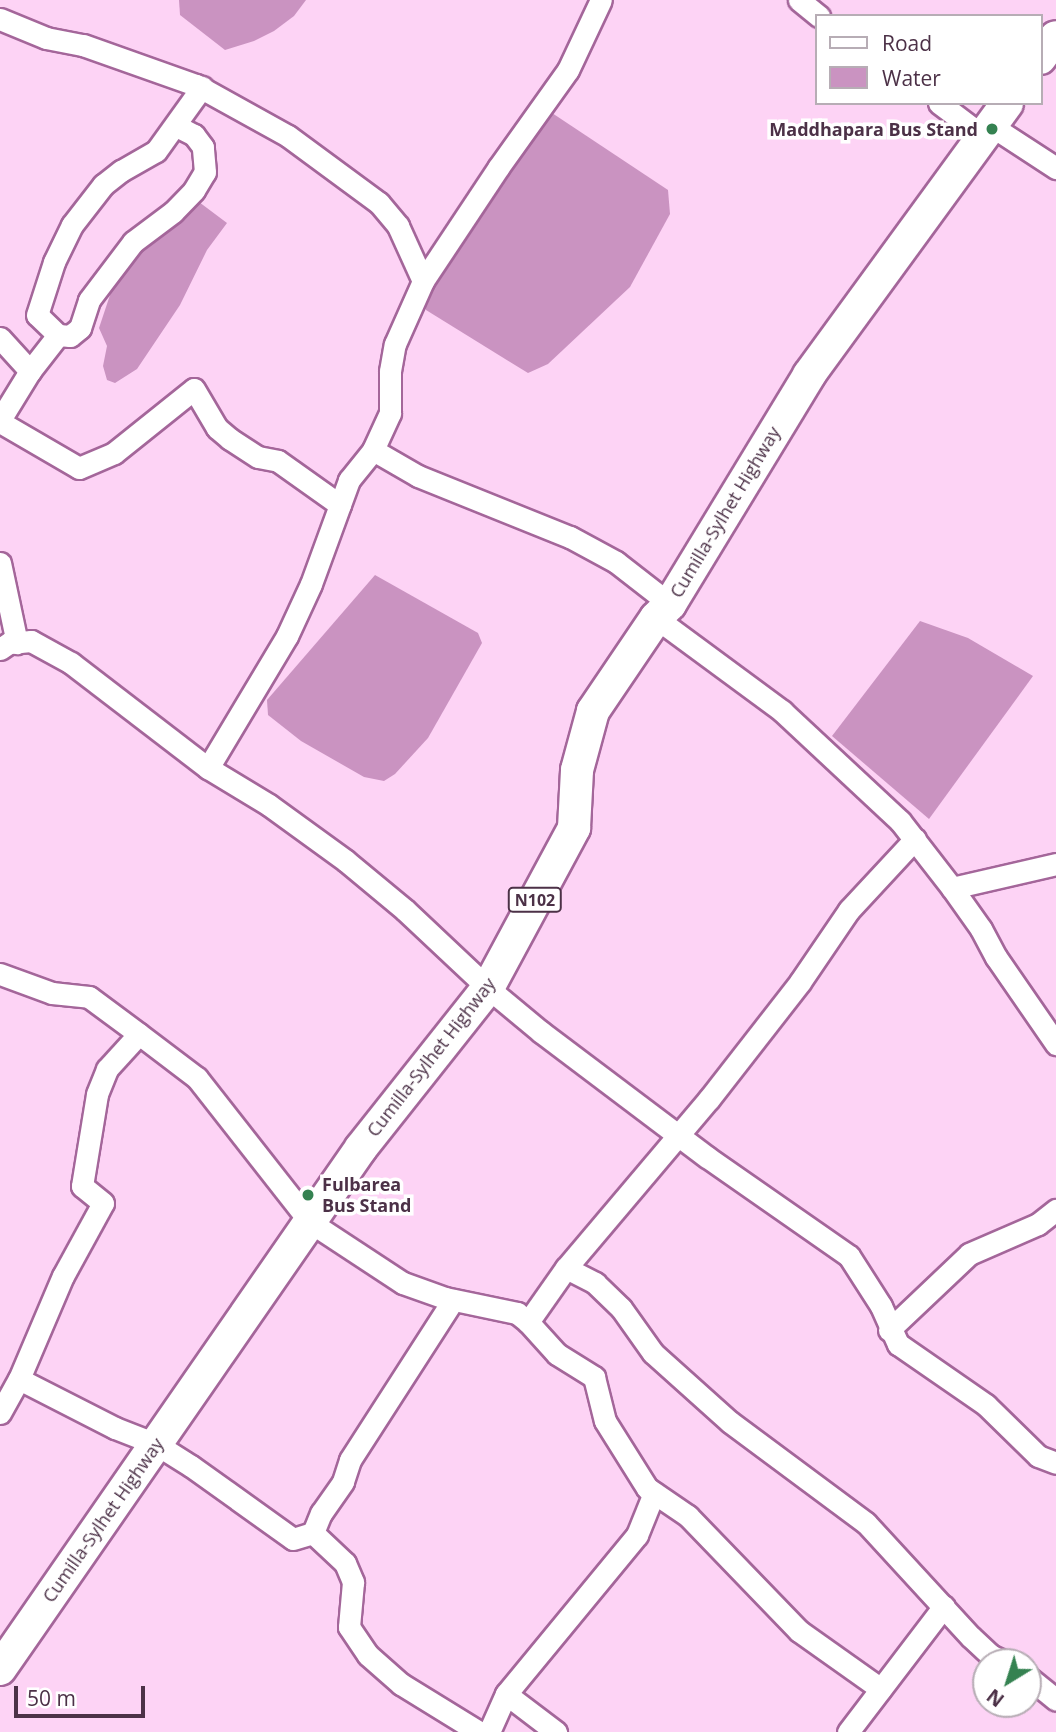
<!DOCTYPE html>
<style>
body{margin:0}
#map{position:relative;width:1056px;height:1732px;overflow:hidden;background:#fdd3f5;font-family:"Open Sans",sans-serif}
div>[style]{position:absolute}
.water>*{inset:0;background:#ca93c1}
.roads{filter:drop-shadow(2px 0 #a4669a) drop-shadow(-2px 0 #a4669a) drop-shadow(0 2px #a4669a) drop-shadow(0 -2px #a4669a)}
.minor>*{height:21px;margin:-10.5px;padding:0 10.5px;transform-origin:10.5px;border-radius:10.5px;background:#fff}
.highway>*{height:32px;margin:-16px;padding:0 16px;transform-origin:16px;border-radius:16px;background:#fff}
.dots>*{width:19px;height:19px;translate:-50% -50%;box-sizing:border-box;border:4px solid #fff;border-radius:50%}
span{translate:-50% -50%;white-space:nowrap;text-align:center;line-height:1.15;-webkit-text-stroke:7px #fff;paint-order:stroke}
.shield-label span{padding:2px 5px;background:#fff;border:2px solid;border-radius:5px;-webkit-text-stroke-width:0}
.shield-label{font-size:16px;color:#4c3147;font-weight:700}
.poi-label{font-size:18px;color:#4c3147;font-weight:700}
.right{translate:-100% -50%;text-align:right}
.left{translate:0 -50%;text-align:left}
.street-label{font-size:18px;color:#4c3147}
.legend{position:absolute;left:815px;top:14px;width:228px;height:91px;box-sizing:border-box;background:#fff;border:2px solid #b7adb5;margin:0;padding:9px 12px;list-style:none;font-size:21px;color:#4c3147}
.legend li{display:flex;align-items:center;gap:14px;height:35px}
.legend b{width:35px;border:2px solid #b7adb5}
.north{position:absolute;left:972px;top:1648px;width:70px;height:70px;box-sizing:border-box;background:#fff;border:2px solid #b7adb5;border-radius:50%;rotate:218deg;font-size:19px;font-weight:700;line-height:28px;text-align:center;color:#4c3147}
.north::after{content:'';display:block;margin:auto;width:24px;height:32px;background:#358251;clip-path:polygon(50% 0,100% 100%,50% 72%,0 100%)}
.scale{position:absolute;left:14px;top:1686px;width:131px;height:32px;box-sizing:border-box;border:4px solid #4c3147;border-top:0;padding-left:9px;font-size:21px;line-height:24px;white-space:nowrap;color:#4c3147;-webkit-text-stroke:5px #fff;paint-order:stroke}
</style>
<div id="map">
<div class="water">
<div style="clip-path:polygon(179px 0,306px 0,294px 16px,274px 31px,254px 41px,225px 50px,180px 15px)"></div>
<div style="clip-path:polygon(549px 111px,668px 190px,670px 214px,630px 287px,548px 364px,528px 373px,426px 310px,423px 293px)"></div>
<div style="clip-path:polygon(195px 199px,227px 223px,207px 250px,180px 305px,137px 369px,115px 383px,107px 380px,103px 366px,107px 346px,99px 328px,119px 268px)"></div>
<div style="clip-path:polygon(375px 575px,478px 633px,482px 643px,428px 738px,395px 774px,384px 781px,364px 777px,301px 741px,268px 715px,267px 700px)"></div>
<div style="clip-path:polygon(920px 621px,968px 638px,1033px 676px,929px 819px,832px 736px)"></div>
</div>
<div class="roads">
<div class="minor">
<div style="left:799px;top:0;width:26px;rotate:39deg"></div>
<div style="left:0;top:19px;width:50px;rotate:22.4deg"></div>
<div style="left:46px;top:38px;width:38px;rotate:11deg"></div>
<div style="left:83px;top:45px;width:120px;rotate:19.5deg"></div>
<div style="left:196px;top:85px;width:105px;rotate:29deg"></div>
<div style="left:288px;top:136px;width:113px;rotate:36.4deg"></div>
<div style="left:379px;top:203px;width:30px;rotate:50deg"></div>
<div style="left:398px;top:226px;width:60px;rotate:65.6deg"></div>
<div style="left:939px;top:103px;width:55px;rotate:36.9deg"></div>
<div style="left:990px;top:125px;width:79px;rotate:33.1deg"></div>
<div style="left:58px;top:335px;width:12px;rotate:5deg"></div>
<div style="left:70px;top:336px;width:13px;rotate:-39deg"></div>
<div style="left:80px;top:328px;width:29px;rotate:-72deg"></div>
<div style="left:89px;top:300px;width:73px;rotate:-52.8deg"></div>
<div style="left:133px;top:242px;width:50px;rotate:-36.9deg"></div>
<div style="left:173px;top:212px;width:30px;rotate:-46deg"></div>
<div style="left:194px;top:190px;width:21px;rotate:-59deg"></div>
<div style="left:205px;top:172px;width:25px;rotate:-95deg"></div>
<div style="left:203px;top:147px;width:15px;rotate:-127deg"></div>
<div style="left:194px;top:135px;width:20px;rotate:-153deg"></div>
<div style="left:0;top:338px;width:45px;rotate:47.7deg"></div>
<div style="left:30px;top:371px;width:57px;rotate:121.5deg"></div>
<div style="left:30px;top:371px;width:46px;rotate:-52.1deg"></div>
<div style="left:58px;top:335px;width:29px;rotate:-136deg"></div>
<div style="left:37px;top:315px;width:56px;rotate:-72.2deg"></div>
<div style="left:54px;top:262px;width:41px;rotate:-64.1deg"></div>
<div style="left:72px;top:225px;width:51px;rotate:-52.2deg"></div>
<div style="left:103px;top:185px;width:23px;rotate:-38deg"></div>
<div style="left:121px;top:171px;width:40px;rotate:-29.7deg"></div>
<div style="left:156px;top:151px;width:79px;rotate:-54.3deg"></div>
<div style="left:0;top:422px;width:91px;rotate:30.2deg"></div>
<div style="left:79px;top:468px;width:38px;rotate:-23deg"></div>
<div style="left:114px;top:453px;width:102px;rotate:-38.7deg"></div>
<div style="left:194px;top:389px;width:45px;rotate:59.5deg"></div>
<div style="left:217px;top:428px;width:17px;rotate:40deg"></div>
<div style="left:230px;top:439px;width:33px;rotate:33deg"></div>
<div style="left:258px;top:457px;width:20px;rotate:11deg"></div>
<div style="left:278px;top:461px;width:76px;rotate:35.4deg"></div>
<div style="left:373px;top:450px;width:52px;rotate:30deg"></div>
<div style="left:418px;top:476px;width:164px;rotate:21.9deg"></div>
<div style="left:570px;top:537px;width:52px;rotate:28.5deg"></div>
<div style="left:616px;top:562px;width:68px;rotate:37.9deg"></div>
<div style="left:0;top:563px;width:82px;rotate:78deg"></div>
<div style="left:656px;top:618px;width:157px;rotate:36.4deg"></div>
<div style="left:782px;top:711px;width:161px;rotate:43deg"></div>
<div style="left:900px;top:821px;width:85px;rotate:52.2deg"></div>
<div style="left:952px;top:888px;width:107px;rotate:-13deg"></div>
<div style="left:0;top:649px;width:11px;rotate:-34deg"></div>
<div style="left:9px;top:643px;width:22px;rotate:-5deg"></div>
<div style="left:31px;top:641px;width:46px;rotate:28.8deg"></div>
<div style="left:71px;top:663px;width:173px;rotate:37.5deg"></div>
<div style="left:208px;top:768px;width:71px;rotate:31.2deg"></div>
<div style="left:269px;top:805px;width:95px;rotate:36deg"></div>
<div style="left:346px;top:861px;width:77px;rotate:39.7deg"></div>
<div style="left:405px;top:910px;width:114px;rotate:43.2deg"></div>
<div style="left:488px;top:988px;width:69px;rotate:39.7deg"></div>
<div style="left:541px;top:1032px;width:208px;rotate:37deg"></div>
<div style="left:707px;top:1157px;width:173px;rotate:34.9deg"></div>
<div style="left:849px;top:1256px;width:59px;rotate:57.4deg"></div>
<div style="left:881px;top:1306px;width:42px;rotate:65.9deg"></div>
<div style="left:898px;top:1344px;width:107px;rotate:34.7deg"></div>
<div style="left:986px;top:1405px;width:73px;rotate:44.4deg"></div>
<div style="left:1038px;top:1456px;width:19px;rotate:21deg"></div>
<div style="left:208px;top:768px;width:154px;rotate:-59.1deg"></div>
<div style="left:287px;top:636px;width:57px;rotate:-65.2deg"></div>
<div style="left:311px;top:584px;width:111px;rotate:-69.9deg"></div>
<div style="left:349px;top:480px;width:38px;rotate:-51deg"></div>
<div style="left:373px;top:450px;width:41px;rotate:-65.3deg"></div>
<div style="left:390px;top:413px;width:42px;rotate:-90deg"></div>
<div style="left:390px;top:371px;width:27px;rotate:-80deg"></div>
<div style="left:395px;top:344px;width:69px;rotate:-66deg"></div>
<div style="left:423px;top:281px;width:136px;rotate:-56.4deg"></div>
<div style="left:498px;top:168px;width:120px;rotate:-54.5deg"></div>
<div style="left:568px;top:70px;width:77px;rotate:-64.8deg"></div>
<div style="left:952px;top:888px;width:50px;rotate:54.7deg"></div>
<div style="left:981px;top:929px;width:32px;rotate:62deg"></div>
<div style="left:996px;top:957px;width:106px;rotate:55.4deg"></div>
<div style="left:0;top:974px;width:55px;rotate:20.1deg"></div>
<div style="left:52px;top:993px;width:37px;rotate:6deg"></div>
<div style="left:89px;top:997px;width:62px;rotate:36.5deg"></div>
<div style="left:139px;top:1034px;width:73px;rotate:37.2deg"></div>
<div style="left:197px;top:1078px;width:183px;rotate:51.9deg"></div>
<div style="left:310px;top:1222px;width:111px;rotate:33.3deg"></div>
<div style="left:403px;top:1283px;width:45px;rotate:19.7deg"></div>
<div style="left:445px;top:1298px;width:74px;rotate:11.8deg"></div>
<div style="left:517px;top:1313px;width:14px;rotate:39deg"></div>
<div style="left:528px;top:1322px;width:43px;rotate:47.8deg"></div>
<div style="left:557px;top:1354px;width:44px;rotate:31.9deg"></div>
<div style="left:594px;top:1377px;width:45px;rotate:76deg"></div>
<div style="left:605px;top:1421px;width:79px;rotate:57.9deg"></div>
<div style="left:647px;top:1488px;width:50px;rotate:34.3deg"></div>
<div style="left:688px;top:1516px;width:160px;rotate:46deg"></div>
<div style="left:799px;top:1631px;width:100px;rotate:35.3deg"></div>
<div style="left:566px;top:1268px;width:33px;rotate:27deg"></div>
<div style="left:595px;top:1283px;width:36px;rotate:44deg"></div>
<div style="left:621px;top:1308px;width:55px;rotate:54.6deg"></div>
<div style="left:653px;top:1353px;width:103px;rotate:41.9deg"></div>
<div style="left:730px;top:1422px;width:169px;rotate:36.6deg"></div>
<div style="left:866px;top:1523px;width:155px;rotate:47.4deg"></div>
<div style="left:971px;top:1637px;width:26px;rotate:43deg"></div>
<div style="left:990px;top:1655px;width:17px;rotate:25deg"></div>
<div style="left:453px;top:1300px;width:190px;rotate:122.8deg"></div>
<div style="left:350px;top:1460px;width:23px;rotate:108deg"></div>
<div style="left:343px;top:1482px;width:38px;rotate:125deg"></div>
<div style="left:321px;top:1513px;width:22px;rotate:112deg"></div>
<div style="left:313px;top:1533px;width:44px;rotate:43.2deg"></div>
<div style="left:345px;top:1563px;width:21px;rotate:67deg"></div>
<div style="left:353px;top:1582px;width:45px;rotate:95.1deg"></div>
<div style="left:349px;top:1627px;width:34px;rotate:56deg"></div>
<div style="left:368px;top:1655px;width:44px;rotate:41.3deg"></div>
<div style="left:401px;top:1684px;width:92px;rotate:31.6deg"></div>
<div style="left:528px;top:1322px;width:66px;rotate:-54.9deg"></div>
<div style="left:566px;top:1268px;width:221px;rotate:-49.8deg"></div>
<div style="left:709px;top:1099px;width:148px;rotate:-52.1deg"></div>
<div style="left:800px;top:982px;width:87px;rotate:-55.8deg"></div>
<div style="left:849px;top:910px;width:97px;rotate:-47.1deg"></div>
<div style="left:889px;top:1330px;width:110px;rotate:-43.5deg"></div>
<div style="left:969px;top:1254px;width:75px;rotate:-23.5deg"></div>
<div style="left:1038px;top:1224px;width:23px;rotate:-38deg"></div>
<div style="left:19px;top:1379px;width:112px;rotate:-66.9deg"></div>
<div style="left:63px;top:1276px;width:83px;rotate:-61.3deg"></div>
<div style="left:103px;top:1203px;width:27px;rotate:-141deg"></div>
<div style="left:82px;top:1186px;width:93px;rotate:-80.7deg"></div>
<div style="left:97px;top:1094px;width:27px;rotate:-68deg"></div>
<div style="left:107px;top:1069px;width:47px;rotate:-47.6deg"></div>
<div style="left:0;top:1413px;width:39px;rotate:-61deg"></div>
<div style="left:19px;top:1379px;width:108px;rotate:27deg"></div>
<div style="left:115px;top:1428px;width:44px;rotate:21.3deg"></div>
<div style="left:156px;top:1444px;width:41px;rotate:32.2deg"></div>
<div style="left:191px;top:1466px;width:125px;rotate:35.6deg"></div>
<div style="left:293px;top:1539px;width:21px;rotate:-17deg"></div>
<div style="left:1028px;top:1677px;width:36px;rotate:39deg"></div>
<div style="left:506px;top:1694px;width:63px;rotate:37.2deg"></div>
<div style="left:489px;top:1732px;width:42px;rotate:-65.9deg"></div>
<div style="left:506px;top:1694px;width:206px;rotate:-50.5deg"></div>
<div style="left:637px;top:1535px;width:45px;rotate:-68deg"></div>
<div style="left:848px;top:1732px;width:158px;rotate:-52.7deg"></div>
</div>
<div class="highway">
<div style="left:1040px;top:58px;width:26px;rotate:-53deg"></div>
<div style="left:0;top:1669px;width:634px;rotate:-55.28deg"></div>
<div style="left:361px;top:1148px;width:204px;rotate:-51.6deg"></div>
<div style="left:488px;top:988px;width:182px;rotate:-61.7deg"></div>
<div style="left:574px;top:828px;width:58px;rotate:-87deg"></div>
<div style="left:577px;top:770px;width:61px;rotate:-74.8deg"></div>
<div style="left:593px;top:711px;width:112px;rotate:-55.9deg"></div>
<div style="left:656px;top:618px;width:20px;rotate:-45deg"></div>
<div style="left:670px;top:604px;width:268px;rotate:-58.7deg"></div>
<div style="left:809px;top:375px;width:336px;rotate:-53.9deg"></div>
</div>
</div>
<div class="dots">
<div style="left:992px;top:129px;background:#358251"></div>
<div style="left:308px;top:1195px;background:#358251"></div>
</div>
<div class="shield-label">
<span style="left:535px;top:900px">N102</span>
</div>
<div class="poi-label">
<span class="right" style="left:978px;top:129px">Maddhapara Bus Stand</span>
<span class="left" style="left:322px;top:1195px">Fulbarea<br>Bus Stand</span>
</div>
<div class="street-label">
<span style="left:725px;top:512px;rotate:-59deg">Cumilla-Sylhet Highway</span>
<span style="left:431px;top:1057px;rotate:-52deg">Cumilla-Sylhet Highway</span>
<span style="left:103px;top:1520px;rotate:-55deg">Cumilla-Sylhet Highway</span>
</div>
<ul class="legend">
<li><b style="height:9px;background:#fff"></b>Road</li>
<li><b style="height:19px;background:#ca93c1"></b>Water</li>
</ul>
<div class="north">N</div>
<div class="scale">50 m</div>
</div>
